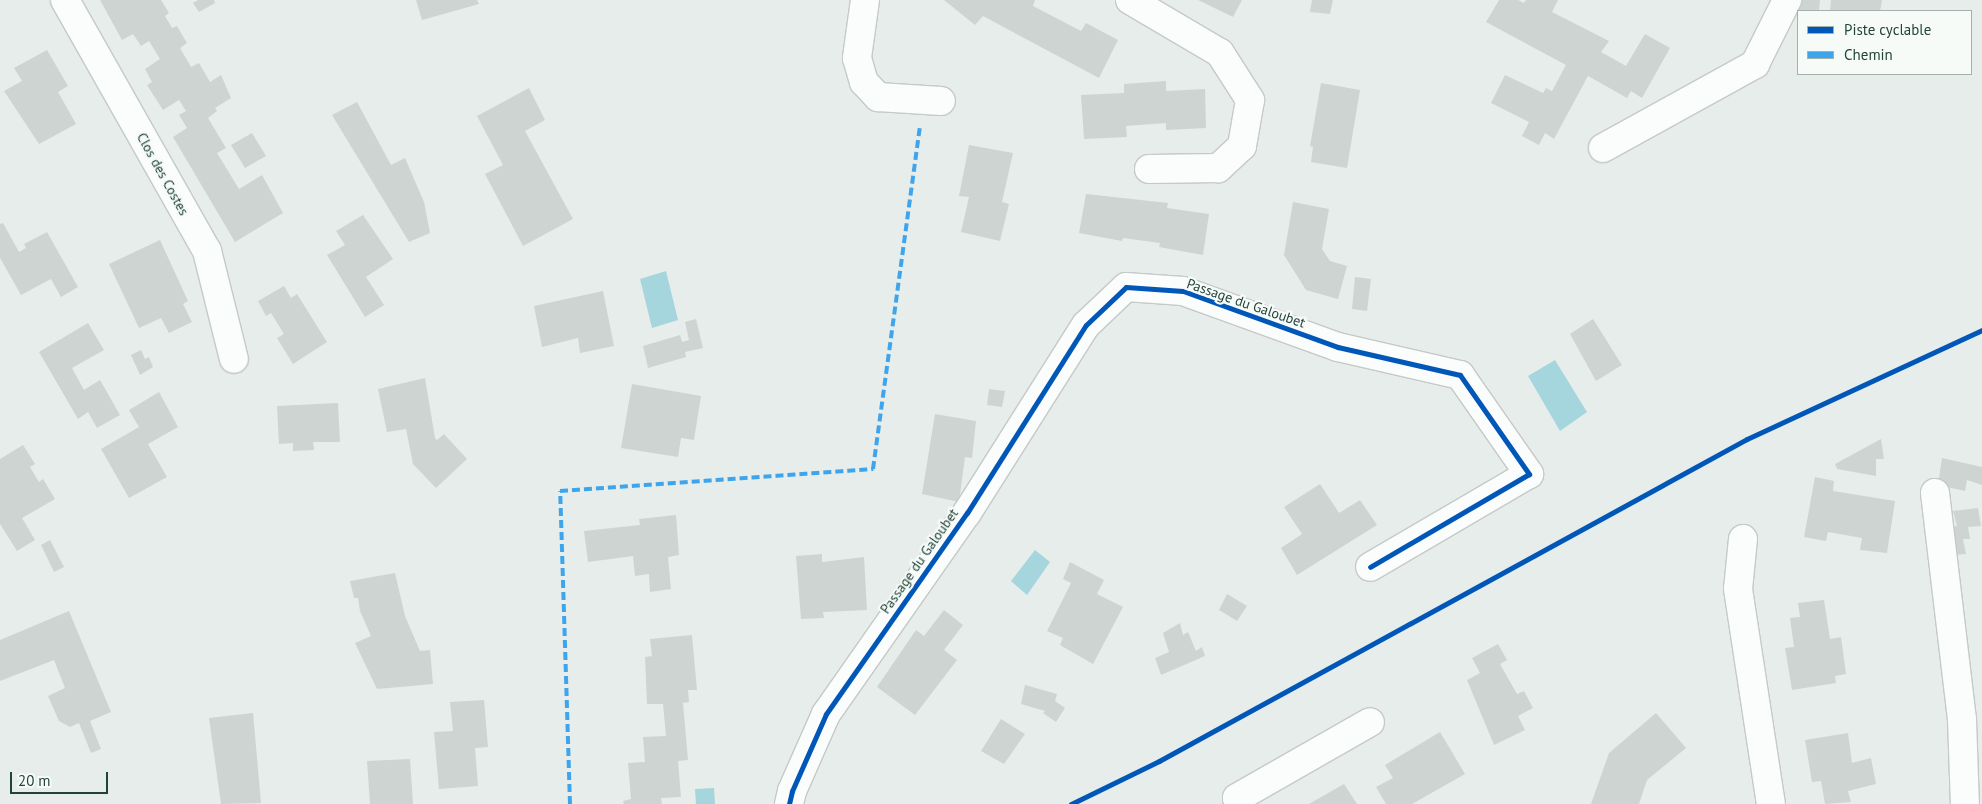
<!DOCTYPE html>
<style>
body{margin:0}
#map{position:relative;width:1982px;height:804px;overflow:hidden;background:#e7edea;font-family:"PT Sans",sans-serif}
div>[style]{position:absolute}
.water>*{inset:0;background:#a5d6dd}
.building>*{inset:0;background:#ced4d2}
.path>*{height:3px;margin-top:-1.5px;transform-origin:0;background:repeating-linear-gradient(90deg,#c2ccca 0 2.5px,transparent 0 6.5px)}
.roads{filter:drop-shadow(1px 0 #c4cac7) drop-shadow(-1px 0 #c4cac7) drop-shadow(0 1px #c4cac7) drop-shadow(0 -1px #c4cac7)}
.street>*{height:28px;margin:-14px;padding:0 14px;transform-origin:14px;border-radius:14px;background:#fbfcfc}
.quiet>*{height:4px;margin-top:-2px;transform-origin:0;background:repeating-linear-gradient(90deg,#3ea4ec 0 8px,transparent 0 12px)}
.cycleway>*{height:5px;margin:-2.5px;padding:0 2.5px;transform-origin:2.5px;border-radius:2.5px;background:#0057b8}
span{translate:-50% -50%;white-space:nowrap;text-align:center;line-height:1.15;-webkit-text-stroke:4.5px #f6fbf8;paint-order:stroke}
.street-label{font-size:14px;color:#22433a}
.legend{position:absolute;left:1797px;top:10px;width:175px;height:65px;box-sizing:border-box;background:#f6fbf8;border:1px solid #a1b1ac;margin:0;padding:6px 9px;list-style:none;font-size:15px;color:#22433a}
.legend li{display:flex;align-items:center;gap:10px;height:25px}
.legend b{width:25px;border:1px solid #a1b1ac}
.scale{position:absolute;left:10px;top:772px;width:98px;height:22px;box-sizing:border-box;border:2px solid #22433a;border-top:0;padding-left:6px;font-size:15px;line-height:18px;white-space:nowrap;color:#22433a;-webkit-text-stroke:4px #f6fbf8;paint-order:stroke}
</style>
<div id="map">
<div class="water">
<div style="clip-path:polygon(666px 271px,678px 320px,652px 328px,640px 279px)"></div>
<div style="clip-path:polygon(1555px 360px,1587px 412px,1560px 431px,1528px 376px)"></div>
<div style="clip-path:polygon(1035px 550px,1050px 562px,1027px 595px,1011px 581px)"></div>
<div style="clip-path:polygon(714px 788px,715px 804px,696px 804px,695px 789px)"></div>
</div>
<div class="building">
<div style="clip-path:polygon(100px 0,161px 0,169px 13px,165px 16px,172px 28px,177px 26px,187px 43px,180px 48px,191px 67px,199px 63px,210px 82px,221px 75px,231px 98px,215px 108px,217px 111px,208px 118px,226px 148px,217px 153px,239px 189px,262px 175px,283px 213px,235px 242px,173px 137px,187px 128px,179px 115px,186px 111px,179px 100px,163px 110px,147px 85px,152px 82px,145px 69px,160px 59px,149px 41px,141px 46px,133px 34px,122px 40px)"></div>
<div style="clip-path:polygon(198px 0,214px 0,215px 3px,199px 12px,193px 3px)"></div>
<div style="clip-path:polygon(416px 0,477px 0,479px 4px,422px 20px)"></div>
<div style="clip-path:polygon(944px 0,1035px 0,1033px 6px,1081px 31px,1086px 23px,1118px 40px,1099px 78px,983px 16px,975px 25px)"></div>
<div style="clip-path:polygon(1198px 0,1242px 0,1233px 17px)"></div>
<div style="clip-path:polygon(1312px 0,1333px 0,1330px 14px,1310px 12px)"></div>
<div style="clip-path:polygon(1499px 0,1518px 0,1524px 3px,1526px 0,1558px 0,1552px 12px,1609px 41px,1601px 52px,1626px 66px,1645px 34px,1670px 48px,1642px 98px,1631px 91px,1627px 98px,1588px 76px,1554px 139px,1545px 133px,1539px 145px,1522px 136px,1529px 122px,1491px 103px,1505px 75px,1543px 93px,1546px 88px,1552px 91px,1566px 65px,1486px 22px)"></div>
<div style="clip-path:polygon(1801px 0,1820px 0,1819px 11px,1798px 11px)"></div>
<div style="clip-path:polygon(1831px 0,1882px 0,1880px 11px,1830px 11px)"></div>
<div style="clip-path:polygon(47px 50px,68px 86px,58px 92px,76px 124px,39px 144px,4px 91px,22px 81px,14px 68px)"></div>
<div style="clip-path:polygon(1166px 81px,1166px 91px,1205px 89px,1206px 128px,1166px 130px,1166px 123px,1126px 126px,1127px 137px,1084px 139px,1081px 95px,1124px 93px,1124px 84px)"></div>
<div style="clip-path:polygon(1321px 83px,1360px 90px,1347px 168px,1311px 162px,1313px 147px,1310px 146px)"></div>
<div style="clip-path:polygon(529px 88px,545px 120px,525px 131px,573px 219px,523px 246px,485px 174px,503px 165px,477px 116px)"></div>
<div style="clip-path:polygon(357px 102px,391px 165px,405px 158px,424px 202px,430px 233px,409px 242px,332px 115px)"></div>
<div style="clip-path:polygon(252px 133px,266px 156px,245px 168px,231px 145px)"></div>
<div style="clip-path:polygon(969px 145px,1013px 153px,1002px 202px,1009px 204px,1000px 241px,961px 232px,969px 197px,959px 196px)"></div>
<div style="clip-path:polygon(1086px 194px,1168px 203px,1167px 208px,1209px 214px,1203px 255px,1159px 247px,1160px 243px,1123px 238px,1122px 241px,1079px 233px)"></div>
<div style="clip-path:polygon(1293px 202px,1329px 209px,1322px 249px,1330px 261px,1347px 266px,1338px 299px,1306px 290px,1284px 255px)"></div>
<div style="clip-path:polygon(363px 215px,393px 259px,366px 277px,384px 305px,365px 317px,327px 255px,345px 245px,336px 231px)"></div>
<div style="clip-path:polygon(3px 223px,19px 252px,26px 248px,24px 244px,47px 232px,78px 287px,61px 297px,51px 279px,21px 295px,0 258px,0 224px)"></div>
<div style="clip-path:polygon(160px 240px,188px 301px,183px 304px,192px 322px,169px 333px,161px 318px,139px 328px,109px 264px)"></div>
<div style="clip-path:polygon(1355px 277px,1371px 279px,1367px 311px,1352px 309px)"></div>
<div style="clip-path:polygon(284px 286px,291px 298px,297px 294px,327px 342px,293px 364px,277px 338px,284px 334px,271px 313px,266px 316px,258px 301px)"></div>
<div style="clip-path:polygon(603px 291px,614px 346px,580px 353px,578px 338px,542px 347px,534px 306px)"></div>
<div style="clip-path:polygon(696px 319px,703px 348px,685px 352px,686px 357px,648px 368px,643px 346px,680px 335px,682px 342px,689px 340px,685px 322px)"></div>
<div style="clip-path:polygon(1593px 319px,1622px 365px,1596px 381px,1570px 334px)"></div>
<div style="clip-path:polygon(88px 323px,104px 350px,72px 368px,84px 390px,100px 380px,120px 415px,97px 428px,88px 412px,78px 419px,39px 352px)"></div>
<div style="clip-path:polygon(141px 350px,145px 359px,149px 357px,153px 367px,140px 375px,131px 355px)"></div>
<div style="clip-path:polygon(425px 378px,435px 438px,437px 440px,444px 434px,467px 459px,436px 488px,413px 464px,406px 429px,387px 432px,378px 389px)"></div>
<div style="clip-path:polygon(632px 384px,701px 396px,694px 440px,681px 438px,678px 457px,621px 448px)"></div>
<div style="clip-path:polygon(989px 389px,1005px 391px,1002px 407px,987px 405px)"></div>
<div style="clip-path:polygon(159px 392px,178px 427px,148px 444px,167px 477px,129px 498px,101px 449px,139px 427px,129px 410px)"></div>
<div style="clip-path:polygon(338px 403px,340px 442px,313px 442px,314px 450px,293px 451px,293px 443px,279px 444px,277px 406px)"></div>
<div style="clip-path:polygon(935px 414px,976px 421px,972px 458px,965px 457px,959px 502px,922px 494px)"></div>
<div style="clip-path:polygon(1881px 439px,1884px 459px,1876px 459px,1876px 476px,1837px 469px,1835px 464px)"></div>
<div style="clip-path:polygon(23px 445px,35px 464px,30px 467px,39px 482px,43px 479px,55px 499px,22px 518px,35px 540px,17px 551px,0 524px,0 459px)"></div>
<div style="clip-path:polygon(1942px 458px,1982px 467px,1982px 485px,1967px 480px,1965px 491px,1938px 485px)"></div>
<div style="clip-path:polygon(1815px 477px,1834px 481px,1833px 491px,1895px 501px,1887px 553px,1860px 550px,1862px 538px,1828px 532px,1826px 541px,1804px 537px)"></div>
<div style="clip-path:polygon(1320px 484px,1339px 513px,1360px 500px,1377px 525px,1297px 575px,1281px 548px,1302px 534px,1284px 507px)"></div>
<div style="clip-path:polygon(1978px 508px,1981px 526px,1968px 527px,1970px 539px,1963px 539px,1966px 554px,1951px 555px,1949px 527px,1957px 526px,1953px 511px)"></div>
<div style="clip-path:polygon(676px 515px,679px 555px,668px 557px,671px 589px,650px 592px,649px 574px,635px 576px,633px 556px,588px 562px,584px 531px,640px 525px,639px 519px)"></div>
<div style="clip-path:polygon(50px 540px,64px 567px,54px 572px,41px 545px)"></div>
<div style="clip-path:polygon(822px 554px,822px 562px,864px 557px,867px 610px,823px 612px,824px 618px,801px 619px,796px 556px)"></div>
<div style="clip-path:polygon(1070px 562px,1104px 580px,1097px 594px,1123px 607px,1093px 664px,1060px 645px,1063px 638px,1047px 631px,1071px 583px,1063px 579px)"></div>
<div style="clip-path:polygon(395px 573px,405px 616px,420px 651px,430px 650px,433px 684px,377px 689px,355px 643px,371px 636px,360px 611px,358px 598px,354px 598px,350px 581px)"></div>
<div style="clip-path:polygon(1227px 594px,1247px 606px,1237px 621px,1219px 610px)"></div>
<div style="clip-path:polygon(1824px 600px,1830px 639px,1841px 637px,1846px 674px,1835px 676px,1836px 683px,1792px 690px,1785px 648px,1794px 647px,1790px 618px,1800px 617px,1798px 603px)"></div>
<div style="clip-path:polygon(944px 610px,963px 625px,944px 650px,957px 660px,915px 715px,877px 687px,916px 630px,924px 636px)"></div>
<div style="clip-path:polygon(69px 611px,111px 712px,90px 721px,101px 749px,91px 753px,79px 723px,70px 727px,59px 721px,48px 696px,65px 688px,54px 660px,0 681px,0 640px)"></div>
<div style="clip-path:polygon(1180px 623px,1183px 635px,1188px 632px,1196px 651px,1202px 647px,1205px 656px,1161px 675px,1155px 658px,1169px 652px,1163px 633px)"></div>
<div style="clip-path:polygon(692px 635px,697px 690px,688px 690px,689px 702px,683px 703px,688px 760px,678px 761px,681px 797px,661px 798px,662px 804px,624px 804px,623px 801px,631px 799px,628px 763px,645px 762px,643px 737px,666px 736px,663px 704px,647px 704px,645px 657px,652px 656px,650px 639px)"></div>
<div style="clip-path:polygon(1498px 644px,1507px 660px,1500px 664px,1517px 694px,1524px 691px,1533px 708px,1518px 716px,1525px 730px,1494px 745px,1467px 680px,1480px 673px,1472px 658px)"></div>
<div style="clip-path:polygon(1025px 685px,1057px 694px,1055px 701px,1065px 708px,1056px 722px,1043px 713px,1045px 711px,1021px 704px)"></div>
<div style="clip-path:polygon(484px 700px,488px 747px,475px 748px,478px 786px,439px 789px,434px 732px,453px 731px,450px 702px)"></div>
<div style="clip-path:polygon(253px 713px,261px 803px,221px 804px,209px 718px)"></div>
<div style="clip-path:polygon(1656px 713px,1686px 748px,1647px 780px,1639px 804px,1591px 804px,1609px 753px)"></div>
<div style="clip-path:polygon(1001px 719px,1025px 734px,1004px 764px,981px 751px)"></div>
<div style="clip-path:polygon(1440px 732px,1465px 774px,1412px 804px,1386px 804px,1376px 787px,1393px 778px,1385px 765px)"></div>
<div style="clip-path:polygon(1848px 733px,1852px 763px,1871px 758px,1876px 784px,1848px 791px,1851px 802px,1825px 804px,1821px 781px,1812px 782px,1805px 740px)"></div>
<div style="clip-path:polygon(410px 759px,413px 804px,370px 804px,367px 761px)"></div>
<div style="clip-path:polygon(1344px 784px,1357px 804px,1309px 804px)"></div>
</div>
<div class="path">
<div style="left:1981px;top:330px;width:1px;rotate:-45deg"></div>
</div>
<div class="roads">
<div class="street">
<div style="left:65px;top:0;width:288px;rotate:60.5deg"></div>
<div style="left:207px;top:251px;width:111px;rotate:76deg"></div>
<div style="left:865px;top:0;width:59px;rotate:97.9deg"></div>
<div style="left:857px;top:58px;width:25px;rotate:74deg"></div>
<div style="left:864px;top:82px;width:21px;rotate:47deg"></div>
<div style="left:878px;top:97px;width:63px;rotate:3.6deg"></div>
<div style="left:1130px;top:0;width:104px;rotate:30.5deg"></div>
<div style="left:1220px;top:53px;width:56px;rotate:57.4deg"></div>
<div style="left:1250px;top:100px;width:47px;rotate:99.9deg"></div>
<div style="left:1242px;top:146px;width:33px;rotate:137deg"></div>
<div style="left:1218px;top:168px;width:69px;rotate:179.2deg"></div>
<div style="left:1603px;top:148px;width:174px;rotate:-28.9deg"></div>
<div style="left:1755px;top:64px;width:72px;rotate:-63.4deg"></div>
<div style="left:1935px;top:493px;width:229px;rotate:83.2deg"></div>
<div style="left:1962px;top:720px;width:84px;rotate:88deg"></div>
<div style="left:1743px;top:539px;width:50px;rotate:95.7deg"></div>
<div style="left:1738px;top:589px;width:218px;rotate:81.3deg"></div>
<div style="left:789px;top:804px;width:13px;rotate:-77deg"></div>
<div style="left:792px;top:791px;width:84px;rotate:-66.2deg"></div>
<div style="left:826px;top:714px;width:246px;rotate:-55deg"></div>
<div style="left:967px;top:513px;width:222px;rotate:-57.7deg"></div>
<div style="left:1086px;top:325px;width:55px;rotate:-43.5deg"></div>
<div style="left:1126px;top:287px;width:57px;rotate:4deg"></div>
<div style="left:1183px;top:291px;width:165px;rotate:19.9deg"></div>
<div style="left:1338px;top:347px;width:125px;rotate:12.9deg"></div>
<div style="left:1460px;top:375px;width:121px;rotate:55.1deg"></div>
<div style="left:1529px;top:474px;width:184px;rotate:149.7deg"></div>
<div style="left:1241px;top:804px;width:7px;rotate:-124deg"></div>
<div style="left:1237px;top:798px;width:153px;rotate:-29.7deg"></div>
</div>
</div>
<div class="quiet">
<div style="left:570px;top:804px;width:313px;rotate:-91.8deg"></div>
<div style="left:560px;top:491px;width:314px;rotate:-4deg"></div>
<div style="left:873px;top:469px;width:345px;rotate:-82.2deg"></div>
</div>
<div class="cycleway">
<div style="left:789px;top:804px;width:13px;rotate:-77deg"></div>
<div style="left:792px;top:791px;width:84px;rotate:-66.2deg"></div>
<div style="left:826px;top:714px;width:246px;rotate:-55deg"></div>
<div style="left:967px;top:513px;width:222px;rotate:-57.7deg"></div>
<div style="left:1086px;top:325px;width:55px;rotate:-43.5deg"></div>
<div style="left:1126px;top:287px;width:57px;rotate:4deg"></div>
<div style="left:1183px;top:291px;width:165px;rotate:19.9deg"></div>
<div style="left:1338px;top:347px;width:125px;rotate:12.9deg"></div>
<div style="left:1460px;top:375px;width:121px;rotate:55.1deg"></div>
<div style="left:1529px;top:474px;width:184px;rotate:149.7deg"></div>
<div style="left:1071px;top:804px;width:98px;rotate:-26deg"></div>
<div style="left:1159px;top:761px;width:670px;rotate:-28.71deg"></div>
<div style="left:1747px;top:439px;width:259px;rotate:-24.9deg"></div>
</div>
<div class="street-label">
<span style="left:163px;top:174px;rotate:61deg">Clos des Costes</span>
<span style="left:1246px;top:303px;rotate:19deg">Passage du Galoubet</span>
<span style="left:919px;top:561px;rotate:-55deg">Passage du Galoubet</span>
</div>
<ul class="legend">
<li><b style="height:6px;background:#0057b8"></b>Piste cyclable</li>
<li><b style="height:6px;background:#3ea4ec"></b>Chemin</li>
</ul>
<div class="scale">20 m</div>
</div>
